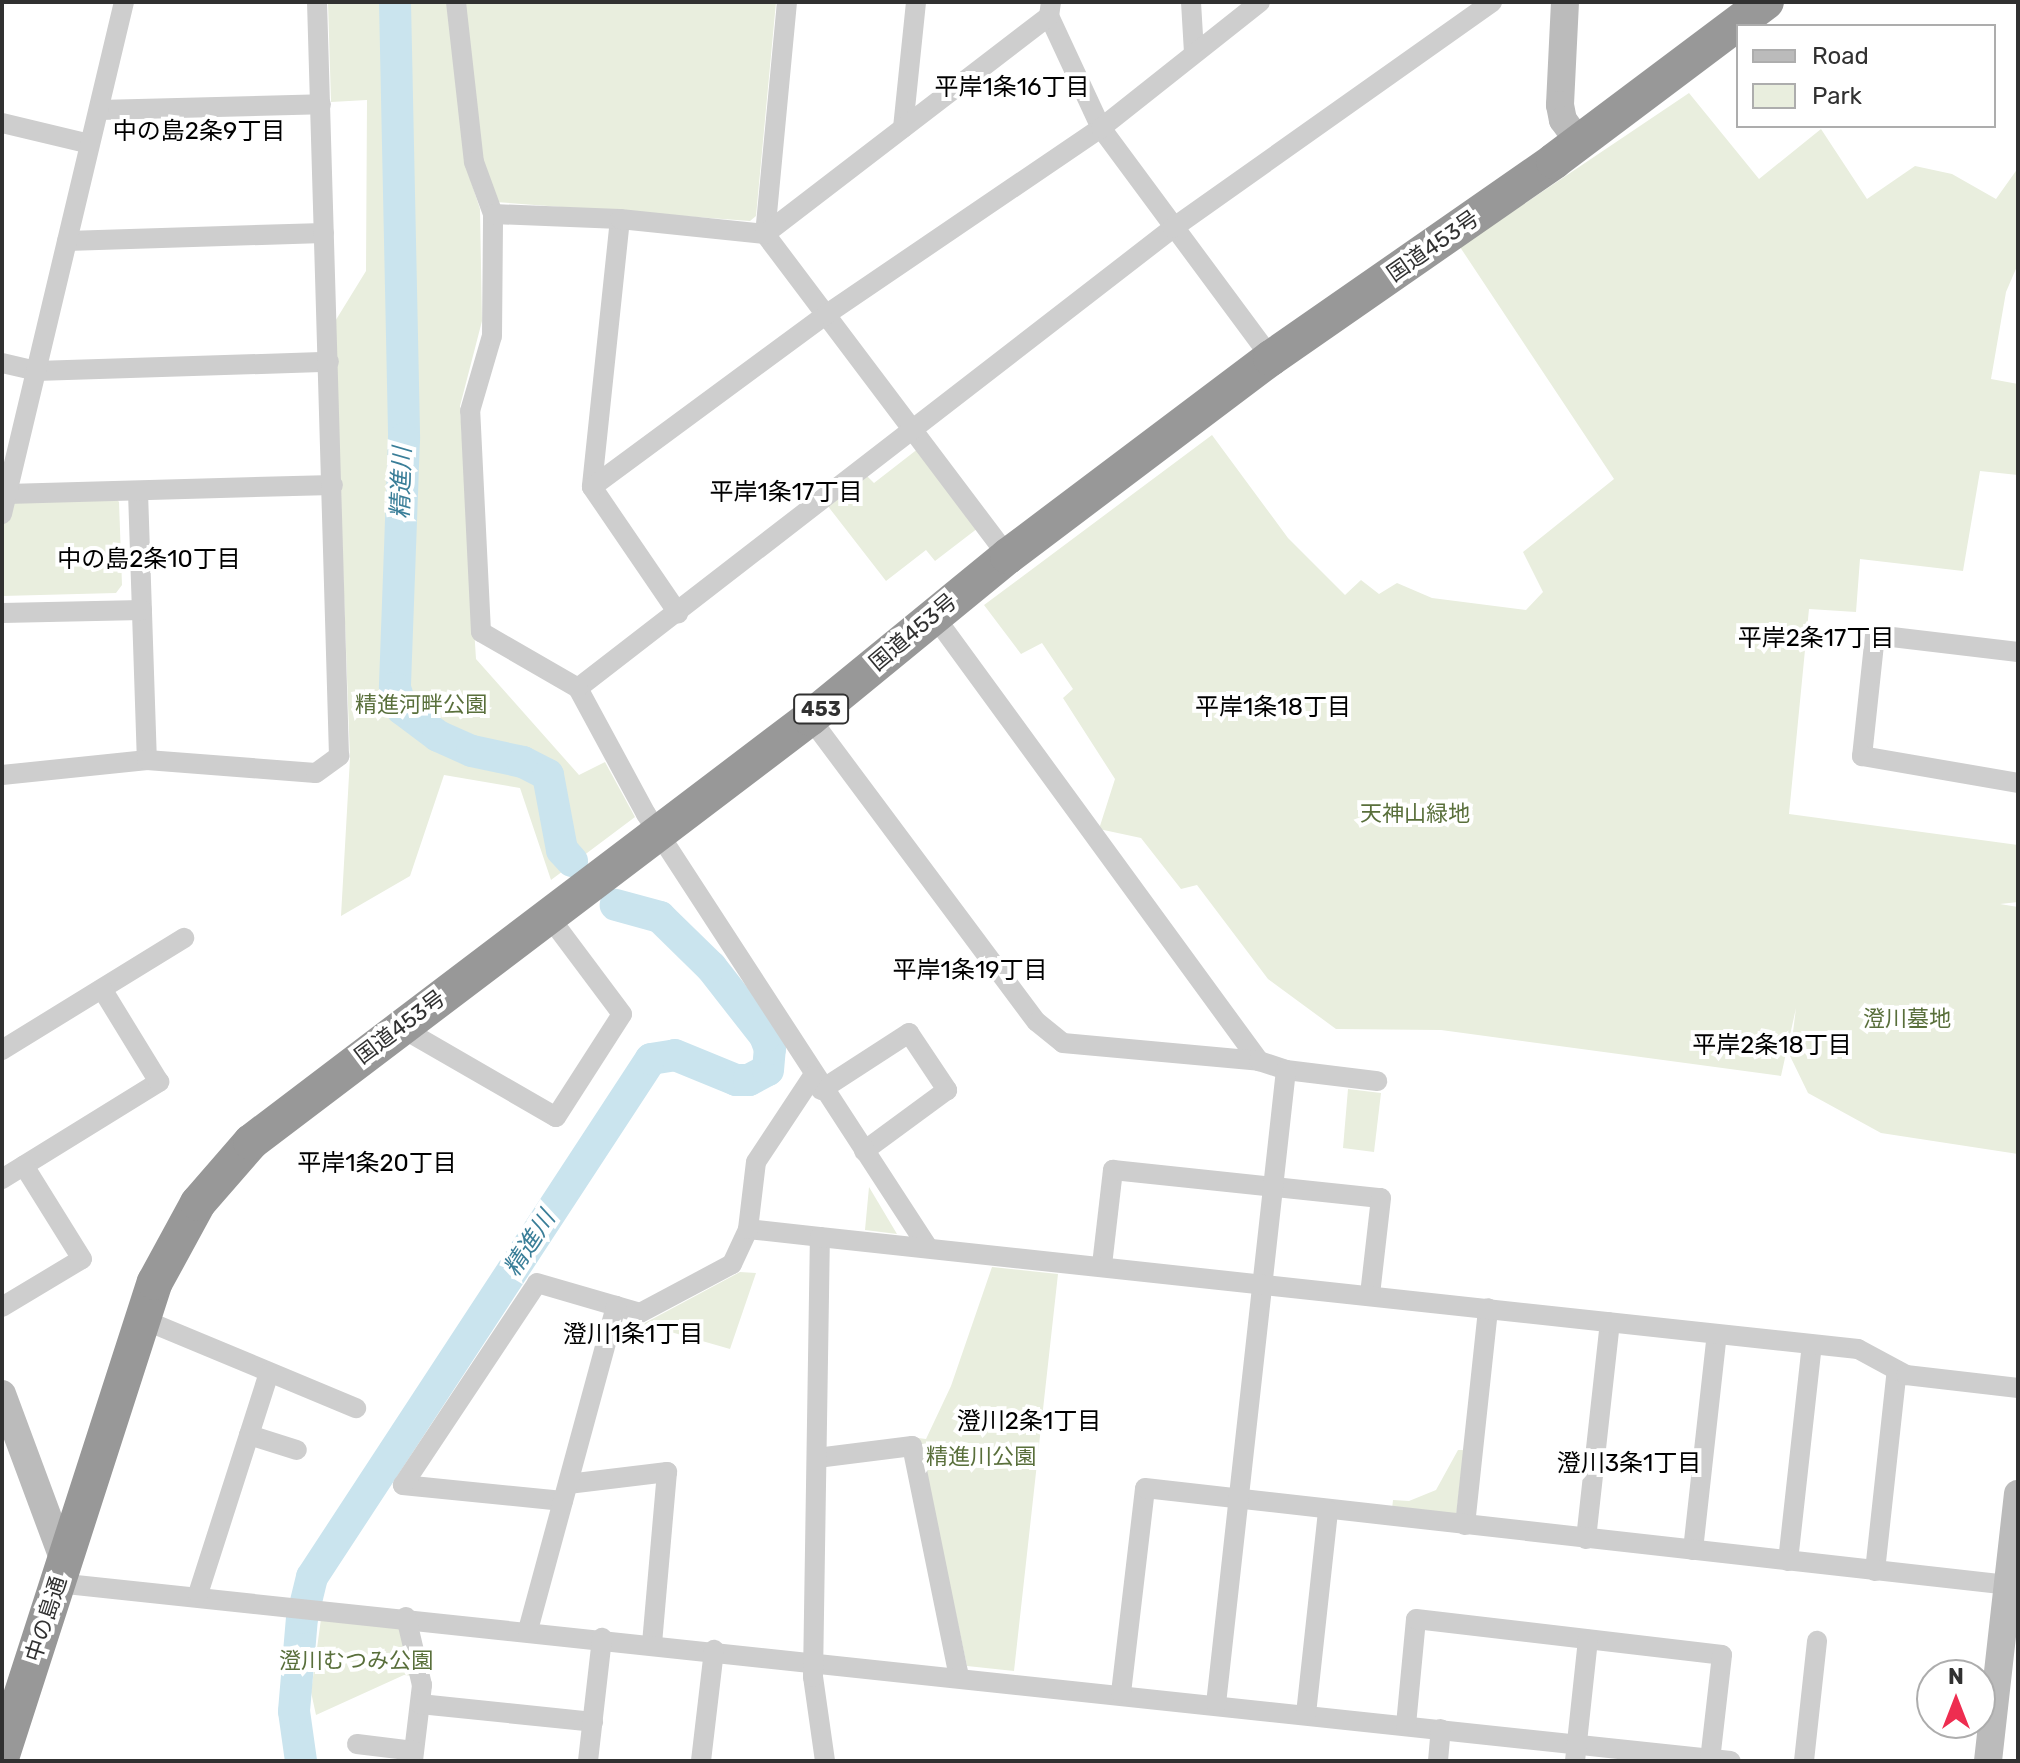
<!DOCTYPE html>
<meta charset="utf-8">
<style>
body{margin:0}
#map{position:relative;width:2020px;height:1763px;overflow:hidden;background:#fff;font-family:Rubik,"Noto Sans JP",sans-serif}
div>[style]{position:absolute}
.green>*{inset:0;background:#e9eede}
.river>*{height:32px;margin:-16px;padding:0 16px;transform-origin:16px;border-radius:16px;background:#cae4ee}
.street>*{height:20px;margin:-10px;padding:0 10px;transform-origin:10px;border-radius:10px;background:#cecece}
.secondary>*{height:28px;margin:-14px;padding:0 14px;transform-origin:14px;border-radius:14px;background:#bbb}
.highway>*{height:36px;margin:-18px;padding:0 18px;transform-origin:18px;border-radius:18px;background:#989898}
span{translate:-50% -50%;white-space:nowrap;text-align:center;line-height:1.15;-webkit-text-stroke:8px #fff;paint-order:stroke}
.shield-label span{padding:2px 6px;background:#fff;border:2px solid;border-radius:6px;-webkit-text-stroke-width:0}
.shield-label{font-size:20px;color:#313131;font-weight:700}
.street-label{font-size:22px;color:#313131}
.park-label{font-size:22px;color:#596f3b}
.neighbourhood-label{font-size:24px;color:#000}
.water-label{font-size:24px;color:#3a7e98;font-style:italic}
.frame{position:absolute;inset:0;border:4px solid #313131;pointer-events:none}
.legend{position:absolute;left:1736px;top:24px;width:260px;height:104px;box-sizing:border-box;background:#fff;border:2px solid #adadad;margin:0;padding:10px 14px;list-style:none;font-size:24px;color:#313131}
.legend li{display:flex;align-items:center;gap:16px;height:40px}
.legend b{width:40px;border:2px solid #adadad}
.north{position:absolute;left:1916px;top:1659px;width:80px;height:80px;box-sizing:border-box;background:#fff;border:2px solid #adadad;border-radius:50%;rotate:0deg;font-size:22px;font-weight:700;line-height:32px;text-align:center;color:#313131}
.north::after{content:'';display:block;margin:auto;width:28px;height:36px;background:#ee2d50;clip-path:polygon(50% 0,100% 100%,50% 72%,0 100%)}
</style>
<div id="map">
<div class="green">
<div style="clip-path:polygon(328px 2px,448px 2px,465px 163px,480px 209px,482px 321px,460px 406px,476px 659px,579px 775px,605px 762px,635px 817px,551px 880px,520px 788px,444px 775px,410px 876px,341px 916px,350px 758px,334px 323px,366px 271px,367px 100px,331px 102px)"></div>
<div style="clip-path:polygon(464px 2px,776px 2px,756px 216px,750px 221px,495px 202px,483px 161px)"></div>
<div style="clip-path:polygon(1689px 93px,1759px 179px,1821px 129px,1867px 199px,1915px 166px,1952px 174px,1996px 199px,2018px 168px,2018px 264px,2006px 292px,1991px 379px,2018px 384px,2018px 475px,1980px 471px,1963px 571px,1860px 559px,1856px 612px,1809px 609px,1789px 814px,2018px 845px,2018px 902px,2000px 904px,2018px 907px,2018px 1154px,1881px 1133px,1808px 1093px,1790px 1056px,1796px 1008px,1781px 1076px,1441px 1030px,1336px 1029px,1268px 979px,1197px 885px,1181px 889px,1141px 838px,1099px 829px,1115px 779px,1063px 698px,1073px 689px,1042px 643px,1021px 654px,984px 605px,1212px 435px,1288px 538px,1345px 595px,1361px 580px,1379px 594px,1397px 583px,1432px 598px,1526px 610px,1543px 592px,1523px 552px,1614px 479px,1460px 247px)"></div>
<div style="clip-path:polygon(919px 448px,978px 528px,935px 561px,926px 550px,886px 581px,827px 505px,867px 476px,874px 483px)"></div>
<div style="clip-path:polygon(114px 496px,119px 502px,122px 585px,116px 593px,2px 596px,2px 533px,8px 503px)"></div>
<div style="clip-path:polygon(1348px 1089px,1381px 1093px,1374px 1152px,1343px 1148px)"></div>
<div style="clip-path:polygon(869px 1187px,897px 1234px,865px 1230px)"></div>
<div style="clip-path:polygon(992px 1267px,1058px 1274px,1014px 1671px,967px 1666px,918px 1438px,926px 1439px,951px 1386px)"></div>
<div style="clip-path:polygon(740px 1272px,756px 1273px,730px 1349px,643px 1324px)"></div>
<div style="clip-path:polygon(1458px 1450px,1464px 1450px,1456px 1517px,1392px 1509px,1393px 1500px,1409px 1501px,1436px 1490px)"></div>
<div style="clip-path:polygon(321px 1619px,401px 1629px,413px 1676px,404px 1675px,316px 1715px,311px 1692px)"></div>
</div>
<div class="river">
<div style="left:395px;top:2px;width:437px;rotate:88.8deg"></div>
<div style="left:404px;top:439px;width:249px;rotate:92.1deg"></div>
<div style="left:395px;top:688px;width:22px;rotate:72deg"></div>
<div style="left:402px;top:709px;width:45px;rotate:36.9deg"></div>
<div style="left:438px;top:736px;width:37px;rotate:24deg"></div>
<div style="left:472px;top:751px;width:52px;rotate:12.2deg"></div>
<div style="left:523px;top:762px;width:28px;rotate:27deg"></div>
<div style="left:548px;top:775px;width:76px;rotate:79.4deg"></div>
<div style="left:562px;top:850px;width:15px;rotate:48deg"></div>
<div style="left:301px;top:1761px;width:50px;rotate:-98deg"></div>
<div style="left:294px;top:1711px;width:93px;rotate:-85.1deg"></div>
<div style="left:302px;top:1618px;width:42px;rotate:-76.3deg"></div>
<div style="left:312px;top:1577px;width:619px;rotate:-56.8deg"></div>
<div style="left:651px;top:1059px;width:24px;rotate:-9deg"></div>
<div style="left:675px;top:1055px;width:66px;rotate:22.3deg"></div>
<div style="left:736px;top:1080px;width:13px"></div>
<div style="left:749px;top:1080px;width:21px;rotate:-28deg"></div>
<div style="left:768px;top:1070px;width:21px;rotate:-85deg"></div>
<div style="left:770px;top:1049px;width:14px;rotate:-111deg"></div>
<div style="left:765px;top:1036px;width:88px;rotate:-128deg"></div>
<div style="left:711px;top:967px;width:71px;rotate:-135.6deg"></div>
<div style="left:660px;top:917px;width:46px;rotate:-164.7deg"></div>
</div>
<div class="street">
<div style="left:456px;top:2px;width:161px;rotate:83.6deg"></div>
<div style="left:474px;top:162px;width:55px;rotate:69.9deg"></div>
<div style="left:787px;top:2px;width:233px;rotate:95.4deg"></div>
<div style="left:765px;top:234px;width:403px;rotate:53deg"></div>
<div style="left:1051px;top:2px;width:14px;rotate:98deg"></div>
<div style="left:1049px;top:16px;width:123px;rotate:65.1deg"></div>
<div style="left:1101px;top:128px;width:286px;rotate:53.5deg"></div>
<div style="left:1191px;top:2px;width:50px;rotate:86.6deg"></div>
<div style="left:99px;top:110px;width:222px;rotate:-1.5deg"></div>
<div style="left:2px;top:123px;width:90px;rotate:13.4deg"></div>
<div style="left:903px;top:128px;width:127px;rotate:-84.1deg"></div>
<div style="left:620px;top:219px;width:269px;rotate:96deg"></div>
<div style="left:592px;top:487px;width:153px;rotate:55.7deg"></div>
<div style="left:67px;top:241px;width:257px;rotate:-1.8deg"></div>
<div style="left:2px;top:363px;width:35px;rotate:13deg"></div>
<div style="left:36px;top:371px;width:293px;rotate:-1.8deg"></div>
<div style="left:592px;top:487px;width:292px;rotate:-36.4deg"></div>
<div style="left:827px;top:314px;width:331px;rotate:-34.2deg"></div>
<div style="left:1101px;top:128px;width:203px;rotate:-38.4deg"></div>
<div style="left:138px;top:492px;width:268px;rotate:88.1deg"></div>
<div style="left:7px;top:494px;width:326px;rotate:-1.6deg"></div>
<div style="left:2px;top:514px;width:526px;rotate:-76.6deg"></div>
<div style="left:2px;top:613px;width:140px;rotate:-1.2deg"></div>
<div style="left:932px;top:613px;width:555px;rotate:53.87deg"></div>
<div style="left:2018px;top:652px;width:144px;rotate:-173.2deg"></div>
<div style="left:1875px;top:635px;width:122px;rotate:96.1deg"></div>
<div style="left:1862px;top:756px;width:158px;rotate:9.8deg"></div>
<div style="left:578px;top:688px;width:752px;rotate:-37.71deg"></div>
<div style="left:1173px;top:228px;width:391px;rotate:-35.3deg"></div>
<div style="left:810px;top:718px;width:379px;rotate:53.3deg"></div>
<div style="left:1037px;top:1022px;width:33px;rotate:39deg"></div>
<div style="left:1063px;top:1043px;width:197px;rotate:5.2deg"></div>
<div style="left:1259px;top:1061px;width:28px;rotate:18deg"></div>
<div style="left:1286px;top:1070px;width:92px;rotate:6.9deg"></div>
<div style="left:2px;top:775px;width:146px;rotate:-5.9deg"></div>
<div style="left:147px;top:760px;width:169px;rotate:4.4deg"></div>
<div style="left:316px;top:773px;width:29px;rotate:-36deg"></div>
<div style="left:339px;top:756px;width:754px;rotate:-91.67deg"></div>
<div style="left:400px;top:1027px;width:180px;rotate:30deg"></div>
<div style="left:556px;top:1117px;width:122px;rotate:-57.3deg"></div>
<div style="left:622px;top:1014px;width:124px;rotate:-126.8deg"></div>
<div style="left:2px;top:1050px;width:214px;rotate:-31.6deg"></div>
<div style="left:821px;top:1090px;width:105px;rotate:-32.9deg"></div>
<div style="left:909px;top:1033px;width:69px;rotate:56.3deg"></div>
<div style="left:947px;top:1090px;width:103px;rotate:143.7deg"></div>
<div style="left:2px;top:1179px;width:185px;rotate:-31.7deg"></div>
<div style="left:159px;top:1082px;width:109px;rotate:-121.5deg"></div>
<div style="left:748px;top:1229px;width:72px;rotate:6.3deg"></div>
<div style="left:927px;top:1246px;width:515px;rotate:-123.04deg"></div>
<div style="left:646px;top:814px;width:143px;rotate:-118.4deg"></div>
<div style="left:578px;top:688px;width:112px;rotate:-150deg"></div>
<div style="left:481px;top:632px;width:221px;rotate:-92.8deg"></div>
<div style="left:470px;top:411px;width:78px;rotate:-73.7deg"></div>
<div style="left:492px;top:336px;width:122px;rotate:-89.5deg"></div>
<div style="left:493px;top:214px;width:127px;rotate:2.3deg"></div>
<div style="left:620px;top:219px;width:146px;rotate:5.9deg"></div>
<div style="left:765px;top:234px;width:358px;rotate:-37.5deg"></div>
<div style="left:1102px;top:1265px;width:96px;rotate:-83.4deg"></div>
<div style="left:1113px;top:1170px;width:269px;rotate:6deg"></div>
<div style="left:1381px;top:1198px;width:98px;rotate:96.5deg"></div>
<div style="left:2px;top:1307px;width:93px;rotate:-31deg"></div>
<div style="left:82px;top:1259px;width:110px;rotate:-121.9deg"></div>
<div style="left:142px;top:1319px;width:232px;rotate:22.6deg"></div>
<div style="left:249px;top:1435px;width:50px;rotate:17.4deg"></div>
<div style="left:817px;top:1458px;width:96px;rotate:-7.2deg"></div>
<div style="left:912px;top:1446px;width:235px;rotate:78.5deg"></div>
<div style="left:568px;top:1484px;width:100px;rotate:-6.9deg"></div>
<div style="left:667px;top:1472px;width:173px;rotate:95deg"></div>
<div style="left:563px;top:1501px;width:161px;rotate:-174.3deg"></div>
<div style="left:403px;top:1485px;width:242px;rotate:-56.4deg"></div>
<div style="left:537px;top:1283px;width:107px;rotate:16.2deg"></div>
<div style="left:640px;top:1313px;width:104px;rotate:-28deg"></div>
<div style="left:732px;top:1264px;width:38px;rotate:-65deg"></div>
<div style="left:748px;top:1229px;width:67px;rotate:-83.2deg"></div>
<div style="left:756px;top:1162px;width:103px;rotate:-56.5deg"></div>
<div style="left:1465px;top:1525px;width:218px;rotate:-83.9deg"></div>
<div style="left:1586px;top:1539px;width:218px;rotate:-83.7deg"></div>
<div style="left:1693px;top:1550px;width:217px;rotate:-83.7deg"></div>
<div style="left:1788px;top:1561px;width:218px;rotate:-83.7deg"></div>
<div style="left:1875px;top:1571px;width:202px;rotate:-83.8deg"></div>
<div style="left:57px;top:1583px;width:1683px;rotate:6.07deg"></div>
<div style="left:198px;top:1594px;width:232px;rotate:-72.2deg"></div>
<div style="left:406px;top:1617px;width:70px;rotate:76.8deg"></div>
<div style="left:422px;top:1685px;width:77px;rotate:96.8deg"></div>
<div style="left:528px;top:1630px;width:336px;rotate:-74.8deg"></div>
<div style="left:1121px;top:1693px;width:206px;rotate:-83.3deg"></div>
<div style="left:1145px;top:1488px;width:868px;rotate:6.41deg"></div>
<div style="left:420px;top:1704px;width:174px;rotate:5.9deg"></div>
<div style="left:1216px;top:1704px;width:638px;rotate:-83.7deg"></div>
<div style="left:1306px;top:1714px;width:205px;rotate:-83.8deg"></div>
<div style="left:1406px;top:1725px;width:106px;rotate:-84.6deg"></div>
<div style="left:1416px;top:1619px;width:308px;rotate:6.7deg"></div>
<div style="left:1722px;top:1655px;width:107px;rotate:96.5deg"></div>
<div style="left:357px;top:1744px;width:57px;rotate:7deg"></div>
<div style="left:588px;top:1761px;width:124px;rotate:-83.5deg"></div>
<div style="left:701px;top:1761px;width:112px;rotate:-83.3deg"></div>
<div style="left:825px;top:1761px;width:85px;rotate:-98.1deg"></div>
<div style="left:813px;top:1677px;width:440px;rotate:-89.1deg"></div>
<div style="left:820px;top:1237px;width:1044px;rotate:6.16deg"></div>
<div style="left:1858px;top:1349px;width:55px;rotate:28.4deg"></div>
<div style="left:1906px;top:1375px;width:113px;rotate:6.6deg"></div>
<div style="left:1438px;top:1761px;width:32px;rotate:-85deg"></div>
<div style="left:1575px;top:1761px;width:122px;rotate:-83.9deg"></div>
<div style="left:1804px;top:1761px;width:121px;rotate:-83.8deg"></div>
</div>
<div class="secondary">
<div style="left:1565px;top:2px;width:103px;rotate:92.8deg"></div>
<div style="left:1560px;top:105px;width:15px;rotate:79deg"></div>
<div style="left:1563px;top:120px;width:27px;rotate:54deg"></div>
<div style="left:2px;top:1394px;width:178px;rotate:69.6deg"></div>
<div style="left:1988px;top:1761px;width:269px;rotate:-83.6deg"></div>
</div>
<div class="highway">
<div style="left:2px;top:1755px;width:497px;rotate:-72.1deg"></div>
<div style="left:155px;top:1282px;width:90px;rotate:-61.4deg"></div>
<div style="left:198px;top:1203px;width:81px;rotate:-49deg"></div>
<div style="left:251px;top:1142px;width:702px;rotate:-37.18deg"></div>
<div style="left:810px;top:718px;width:256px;rotate:-39.3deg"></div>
<div style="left:1008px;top:556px;width:329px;rotate:-37deg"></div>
<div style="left:1271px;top:358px;width:345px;rotate:-34.8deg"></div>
<div style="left:1554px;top:161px;width:265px;rotate:-36.9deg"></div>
</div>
<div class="shield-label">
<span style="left:821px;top:709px">453</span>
</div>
<div class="street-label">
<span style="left:1433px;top:246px;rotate:-35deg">国道453号</span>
<span style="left:913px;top:632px;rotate:-40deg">国道453号</span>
<span style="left:400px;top:1027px;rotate:-37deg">国道453号</span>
<span style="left:46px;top:1619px;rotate:-72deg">中の島通</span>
</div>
<div class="park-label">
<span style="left:421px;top:705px">精進河畔公園</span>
<span style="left:1415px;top:814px">天神山緑地</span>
<span style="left:1907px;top:1019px">澄川墓地</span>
<span style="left:981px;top:1457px">精進川公園</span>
<span style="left:356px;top:1661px">澄川むつみ公園</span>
</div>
<div class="neighbourhood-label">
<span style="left:1012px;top:88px">平岸1条16丁目</span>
<span style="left:199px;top:132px">中の島2条9丁目</span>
<span style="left:786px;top:493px">平岸1条17丁目</span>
<span style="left:149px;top:560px">中の島2条10丁目</span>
<span style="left:1816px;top:639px">平岸2条17丁目</span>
<span style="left:1273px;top:708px">平岸1条18丁目</span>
<span style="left:970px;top:971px">平岸1条19丁目</span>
<span style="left:1772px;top:1046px">平岸2条18丁目</span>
<span style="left:377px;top:1164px">平岸1条20丁目</span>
<span style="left:633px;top:1335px">澄川1条1丁目</span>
<span style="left:1029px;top:1422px">澄川2条1丁目</span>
<span style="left:1629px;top:1464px">澄川3条1丁目</span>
</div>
<div class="water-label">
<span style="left:402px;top:483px;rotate:-88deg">精進川</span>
<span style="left:530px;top:1244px;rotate:-57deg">精進川</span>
</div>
<div class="frame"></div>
<ul class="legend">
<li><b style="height:10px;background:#bbb"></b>Road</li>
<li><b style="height:22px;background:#e9eede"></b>Park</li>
</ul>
<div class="north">N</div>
</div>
